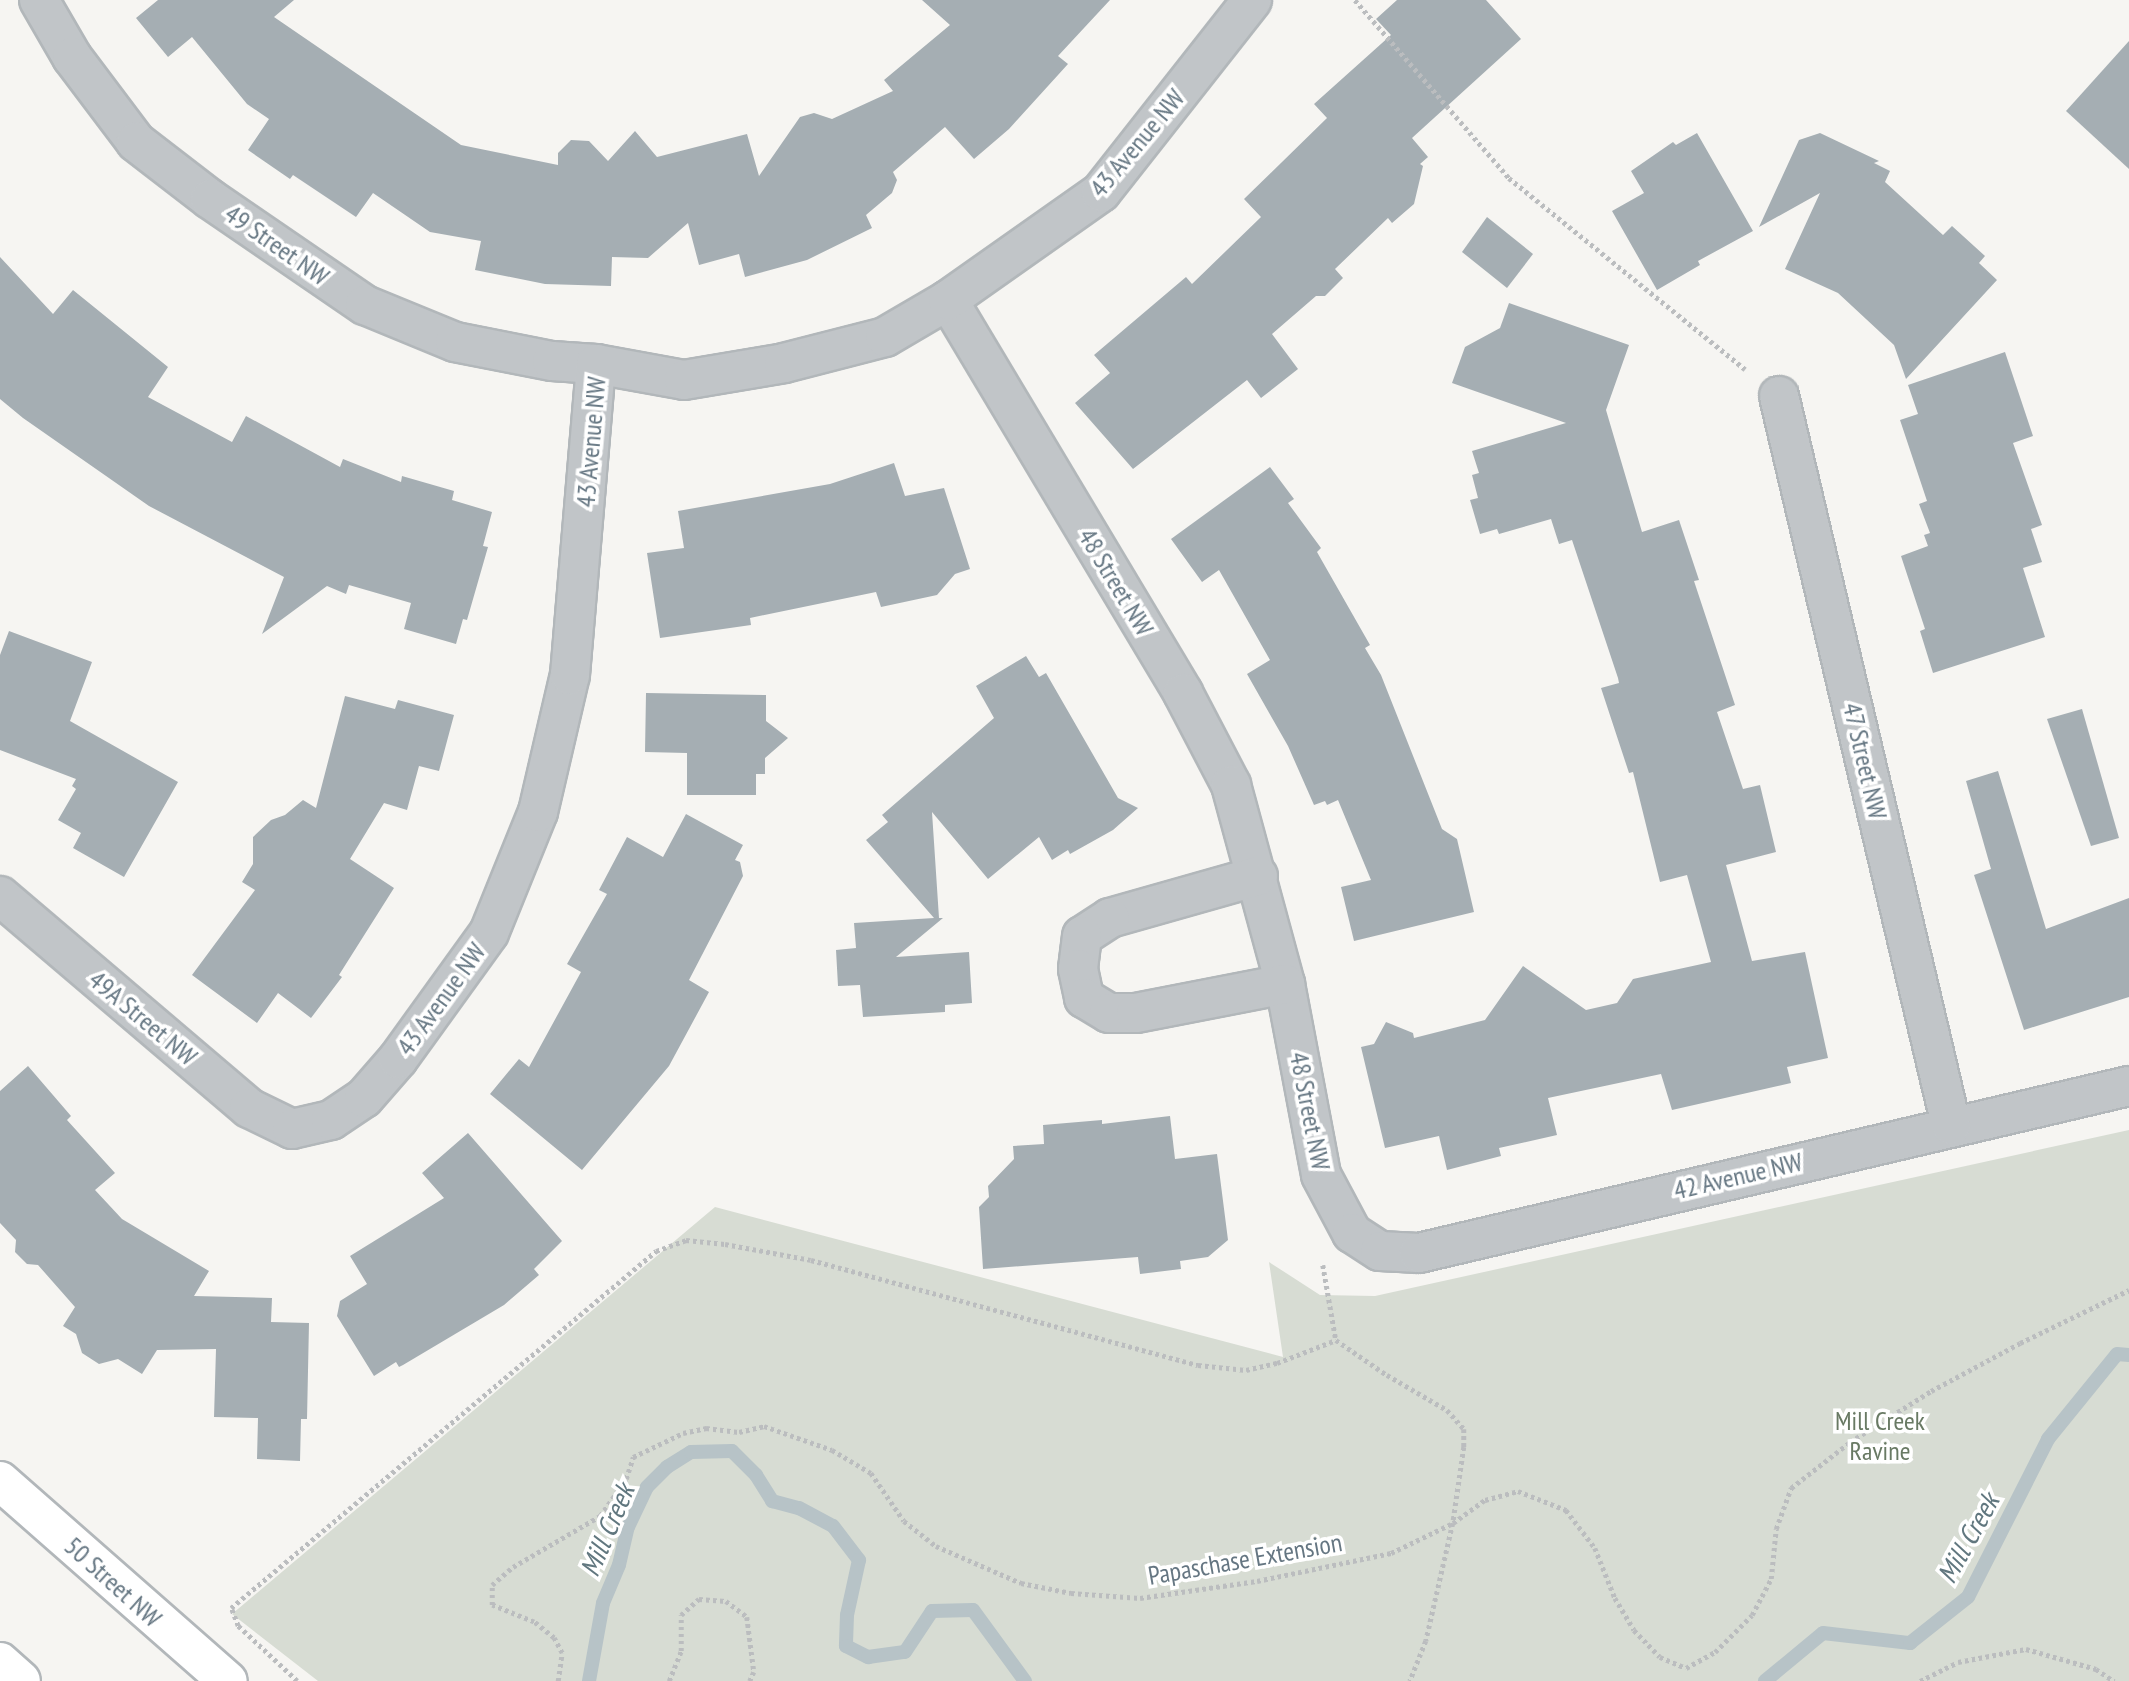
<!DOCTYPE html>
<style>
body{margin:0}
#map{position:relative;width:2129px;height:1681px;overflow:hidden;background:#f6f5f2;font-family:"PT Sans Narrow",sans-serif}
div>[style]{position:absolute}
.green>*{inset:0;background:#d7dcd3}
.stream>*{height:14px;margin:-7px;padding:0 7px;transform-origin:7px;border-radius:7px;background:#b7c3c7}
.building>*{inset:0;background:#a5aeb3}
.path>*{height:4.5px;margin-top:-2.25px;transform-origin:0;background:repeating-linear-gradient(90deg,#bbbdbf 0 3.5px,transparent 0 7px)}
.roads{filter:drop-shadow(2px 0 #b2b7ba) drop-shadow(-2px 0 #b2b7ba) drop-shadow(0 2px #b2b7ba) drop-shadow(0 -2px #b2b7ba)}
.minor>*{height:38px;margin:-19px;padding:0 19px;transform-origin:19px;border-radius:19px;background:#c1c5c8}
.primary>*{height:38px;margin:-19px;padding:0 19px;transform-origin:19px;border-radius:19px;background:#fff}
span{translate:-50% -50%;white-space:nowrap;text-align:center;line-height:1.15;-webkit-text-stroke:7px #fff;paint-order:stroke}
.street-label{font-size:26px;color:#657682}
.park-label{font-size:26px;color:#697a64}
.water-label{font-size:28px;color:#61777f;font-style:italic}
</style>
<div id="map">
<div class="green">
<div style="clip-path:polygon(2129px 1130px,2129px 1681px,318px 1681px,232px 1614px,715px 1207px,1283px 1357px,1269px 1262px,1320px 1295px,1375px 1296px)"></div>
</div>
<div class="stream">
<div style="left:589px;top:1681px;width:79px;rotate:-79.8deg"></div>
<div style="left:603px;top:1603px;width:41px;rotate:-67.2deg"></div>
<div style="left:619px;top:1565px;width:39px;rotate:-77deg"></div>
<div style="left:628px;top:1527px;width:44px;rotate:-64.6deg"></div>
<div style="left:647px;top:1487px;width:28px;rotate:-45deg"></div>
<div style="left:667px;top:1467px;width:28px;rotate:-32deg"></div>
<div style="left:691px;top:1452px;width:41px;rotate:-1.4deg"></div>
<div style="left:732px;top:1451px;width:34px;rotate:45deg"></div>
<div style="left:756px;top:1475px;width:31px;rotate:58deg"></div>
<div style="left:772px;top:1501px;width:28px;rotate:15deg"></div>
<div style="left:799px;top:1508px;width:38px;rotate:28deg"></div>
<div style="left:833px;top:1526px;width:43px;rotate:52.6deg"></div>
<div style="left:859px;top:1560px;width:56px;rotate:102.3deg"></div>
<div style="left:847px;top:1615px;width:31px;rotate:92deg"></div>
<div style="left:846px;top:1646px;width:25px;rotate:27deg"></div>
<div style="left:868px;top:1657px;width:37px;rotate:-8deg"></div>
<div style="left:905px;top:1652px;width:49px;rotate:-56.6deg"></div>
<div style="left:932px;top:1611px;width:41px;rotate:-1.4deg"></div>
<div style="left:973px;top:1610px;width:88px;rotate:53.8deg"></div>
<div style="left:1765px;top:1681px;width:75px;rotate:-39.6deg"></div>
<div style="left:1823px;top:1633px;width:88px;rotate:6.6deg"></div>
<div style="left:1910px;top:1643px;width:74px;rotate:-38.4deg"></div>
<div style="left:1968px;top:1597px;width:177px;rotate:-63.1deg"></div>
<div style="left:2048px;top:1439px;width:109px;rotate:-50.9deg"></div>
<div style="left:2117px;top:1354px;width:12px;rotate:5deg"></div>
</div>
<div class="building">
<div style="clip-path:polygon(158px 0,294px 0,274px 17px,461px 145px,558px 165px,558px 153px,571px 140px,589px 141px,608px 161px,635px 131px,657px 157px,747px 134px,759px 176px,800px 117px,814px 113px,832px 119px,893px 91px,884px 80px,950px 25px,922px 0,1110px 0,1058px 56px,1068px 64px,1009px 129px,974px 159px,945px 127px,893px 172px,897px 180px,892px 193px,866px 215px,872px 228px,807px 260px,745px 277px,739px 254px,699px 265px,688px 223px,648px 258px,612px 257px,611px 286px,545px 284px,475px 270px,481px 241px,430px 232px,373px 193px,356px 217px,293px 175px,290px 179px,248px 150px,269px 119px,247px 104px,192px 37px,168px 57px,136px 18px)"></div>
<div style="clip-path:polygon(1397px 0,1486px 0,1521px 39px,1412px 138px,1428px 157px,1420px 164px,1423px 166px,1414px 204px,1392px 223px,1388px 218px,1335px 269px,1343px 278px,1325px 296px,1316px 296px,1272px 334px,1298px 369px,1261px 398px,1247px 380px,1133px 469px,1075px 403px,1110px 373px,1094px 355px,1186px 277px,1192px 284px,1261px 217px,1244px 199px,1327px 118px,1314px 104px,1391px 35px,1376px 19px)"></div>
<div style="clip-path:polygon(2129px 41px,2129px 169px,2066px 111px)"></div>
<div style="clip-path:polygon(1697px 133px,1753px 231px,1698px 261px,1700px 265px,1657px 290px,1612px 211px,1644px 193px,1631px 171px,1673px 142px,1676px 145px)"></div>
<div style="clip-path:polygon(1820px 133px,1879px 161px,1874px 163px,1890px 171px,1885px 182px,1943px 235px,1952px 226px,1985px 256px,1979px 263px,1997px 280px,1906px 379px,1894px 345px,1838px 293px,1785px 269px,1820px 193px,1759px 227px,1799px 140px)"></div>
<div style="clip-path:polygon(1487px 217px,1533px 254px,1507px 288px,1462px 252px)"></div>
<div style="clip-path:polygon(0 257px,53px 314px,73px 290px,168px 367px,148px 397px,232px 442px,246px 416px,340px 467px,343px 459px,401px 482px,402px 476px,454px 491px,452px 500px,492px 512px,483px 546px,488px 547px,467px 620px,463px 619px,456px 644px,404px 629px,411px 603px,349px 585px,346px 594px,327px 586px,262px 634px,284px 577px,149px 506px,23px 418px,0 399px)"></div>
<div style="clip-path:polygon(1509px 303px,1629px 345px,1606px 410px,1642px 532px,1679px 520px,1699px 580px,1694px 581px,1735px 705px,1717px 712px,1743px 789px,1760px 785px,1776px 852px,1726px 865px,1752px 961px,1805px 952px,1828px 1058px,1787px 1067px,1791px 1083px,1672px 1110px,1661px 1074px,1548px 1098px,1557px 1135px,1499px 1148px,1501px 1156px,1447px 1170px,1439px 1136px,1385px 1148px,1361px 1047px,1374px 1044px,1386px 1022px,1413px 1033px,1414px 1038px,1485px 1020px,1523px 966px,1586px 1010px,1617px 1003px,1633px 979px,1711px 962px,1687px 875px,1660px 882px,1633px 772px,1629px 773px,1601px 688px,1619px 683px,1618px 678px,1572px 540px,1559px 544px,1551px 519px,1499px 534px,1497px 529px,1480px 534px,1470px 500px,1478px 498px,1472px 475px,1479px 473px,1472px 451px,1566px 423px,1452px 383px,1465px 347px,1500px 328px)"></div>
<div style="clip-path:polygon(2005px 352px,2033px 436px,2013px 443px,2042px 525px,2031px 529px,2042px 562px,2023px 568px,2045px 637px,1933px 673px,1920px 631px,1925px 629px,1901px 556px,1928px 546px,1924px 535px,1930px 533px,1919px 504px,1927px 501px,1900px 420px,1918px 414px,1908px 385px)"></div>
<div style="clip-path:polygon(894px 463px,905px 496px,944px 488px,970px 569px,955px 574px,937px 595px,881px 607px,876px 592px,750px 618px,751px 625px,660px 638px,647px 553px,684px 548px,678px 511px,830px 484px)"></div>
<div style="clip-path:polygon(1270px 467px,1294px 499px,1288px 503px,1321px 548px,1317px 552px,1370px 645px,1365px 648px,1381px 675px,1442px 829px,1457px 839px,1474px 912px,1354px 941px,1341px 887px,1371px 880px,1338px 800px,1327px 805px,1325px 801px,1314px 805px,1288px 746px,1247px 674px,1270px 660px,1219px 570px,1202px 582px,1171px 539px)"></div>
<div style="clip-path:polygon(9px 631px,92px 662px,70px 721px,178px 782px,124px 877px,73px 848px,81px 833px,58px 820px,76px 789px,72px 786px,76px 779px,0 750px,0 655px)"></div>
<div style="clip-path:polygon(1026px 656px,1039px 677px,1046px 673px,1118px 798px,1138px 808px,1113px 830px,1070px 854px,1068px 850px,1052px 860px,1039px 837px,988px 879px,932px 812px,939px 918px,943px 918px,896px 957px,969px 952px,972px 1003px,945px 1005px,945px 1012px,863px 1017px,860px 985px,838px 986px,836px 950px,856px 948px,854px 923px,934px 918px,866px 840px,888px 822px,882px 815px,994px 718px,976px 686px)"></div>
<div style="clip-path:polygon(646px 693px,766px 695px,766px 721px,788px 738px,765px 758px,765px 774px,756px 774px,756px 795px,687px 795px,687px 753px,645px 752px)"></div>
<div style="clip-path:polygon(345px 696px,395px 709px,398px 700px,454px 715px,439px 771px,419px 766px,407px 810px,384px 803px,350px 859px,394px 888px,339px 975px,342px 977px,311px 1018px,278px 993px,257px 1023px,192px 975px,255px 890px,242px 882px,253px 864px,253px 837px,271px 820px,285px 815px,303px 800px,316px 808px)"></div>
<div style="clip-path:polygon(2082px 709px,2119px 838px,2091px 846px,2047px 719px)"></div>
<div style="clip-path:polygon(1998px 771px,2046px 929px,2129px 898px,2129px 997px,2024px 1030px,1974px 875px,1991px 869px,1966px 781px)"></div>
<div style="clip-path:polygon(686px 814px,743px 845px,735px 860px,740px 862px,743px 876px,689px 980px,709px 992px,669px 1066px,582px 1170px,490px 1094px,519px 1059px,529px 1067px,581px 972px,567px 964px,607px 894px,599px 890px,627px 837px,663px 857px)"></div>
<div style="clip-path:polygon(28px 1066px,71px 1116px,67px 1120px,115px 1173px,95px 1190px,122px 1219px,209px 1271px,194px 1296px,272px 1298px,271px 1322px,309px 1323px,307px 1419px,301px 1419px,300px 1461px,257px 1459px,258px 1418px,214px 1417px,216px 1349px,157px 1350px,142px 1374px,118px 1359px,99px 1364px,82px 1353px,76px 1334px,63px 1326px,75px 1307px,38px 1265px,27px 1264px,15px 1252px,16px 1240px,0 1223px,0 1091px)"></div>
<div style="clip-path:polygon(1170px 1116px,1175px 1159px,1217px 1154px,1228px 1240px,1208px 1257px,1180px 1261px,1181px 1269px,1140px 1274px,1138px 1257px,983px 1269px,979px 1207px,989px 1197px,988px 1186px,1014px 1159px,1013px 1146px,1044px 1144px,1043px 1125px,1102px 1120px,1102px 1124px)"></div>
<div style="clip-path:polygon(468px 1133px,562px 1241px,534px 1269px,539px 1275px,504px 1305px,403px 1365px,399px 1367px,396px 1362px,374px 1376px,337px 1316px,340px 1301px,367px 1284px,350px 1256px,444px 1198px,422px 1173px)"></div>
</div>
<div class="path">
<div style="left:1355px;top:0;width:235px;rotate:49.1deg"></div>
<div style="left:1509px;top:178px;width:304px;rotate:39deg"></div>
<div style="left:1323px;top:1265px;width:76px;rotate:80.2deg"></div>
<div style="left:1336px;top:1340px;width:62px;rotate:34.5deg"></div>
<div style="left:1387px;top:1375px;width:69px;rotate:30.3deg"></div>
<div style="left:1447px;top:1410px;width:25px;rotate:48deg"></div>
<div style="left:1464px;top:1429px;width:18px;rotate:90deg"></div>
<div style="left:1464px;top:1447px;width:77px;rotate:98.2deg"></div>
<div style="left:1453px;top:1523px;width:121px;rotate:102.9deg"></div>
<div style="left:1426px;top:1641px;width:43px;rotate:111.8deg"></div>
<div style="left:297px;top:1681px;width:81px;rotate:-137deg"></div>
<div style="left:238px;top:1626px;width:19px;rotate:-111deg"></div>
<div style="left:231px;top:1608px;width:555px;rotate:-40.03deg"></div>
<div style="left:656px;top:1251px;width:32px;rotate:-20deg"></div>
<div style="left:686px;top:1240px;width:39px;rotate:6deg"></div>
<div style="left:725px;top:1244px;width:87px;rotate:10.5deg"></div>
<div style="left:811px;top:1260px;width:401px;rotate:15.2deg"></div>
<div style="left:1198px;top:1365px;width:48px;rotate:5.9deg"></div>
<div style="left:1246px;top:1370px;width:32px;rotate:-13deg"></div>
<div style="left:1277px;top:1363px;width:63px;rotate:-21.3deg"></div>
<div style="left:558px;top:1681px;width:28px;rotate:-82deg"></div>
<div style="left:562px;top:1653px;width:17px;rotate:-118deg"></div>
<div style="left:554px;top:1638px;width:26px;rotate:-141deg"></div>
<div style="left:534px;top:1622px;width:45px;rotate:-158deg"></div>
<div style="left:492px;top:1605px;width:20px;rotate:-90deg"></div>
<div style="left:492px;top:1585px;width:28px;rotate:-41deg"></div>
<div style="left:513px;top:1567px;width:101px;rotate:-30.4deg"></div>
<div style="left:600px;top:1516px;width:45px;rotate:-54.9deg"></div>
<div style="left:626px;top:1479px;width:23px;rotate:-72deg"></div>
<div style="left:633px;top:1457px;width:55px;rotate:-25.6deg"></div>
<div style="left:683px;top:1433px;width:24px;rotate:-12deg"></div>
<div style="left:706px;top:1428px;width:33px;rotate:7deg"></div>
<div style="left:739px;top:1432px;width:26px;rotate:-13deg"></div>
<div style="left:764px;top:1426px;width:72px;rotate:19.4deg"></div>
<div style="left:832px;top:1450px;width:45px;rotate:30.5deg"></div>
<div style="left:871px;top:1473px;width:58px;rotate:55.5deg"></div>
<div style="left:904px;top:1521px;width:41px;rotate:38deg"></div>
<div style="left:936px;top:1546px;width:93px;rotate:23.5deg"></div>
<div style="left:1021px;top:1583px;width:51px;rotate:11.3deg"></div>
<div style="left:1071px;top:1593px;width:69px;rotate:4.1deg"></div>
<div style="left:1140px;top:1598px;width:118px;rotate:-8.3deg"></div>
<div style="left:1257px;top:1581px;width:137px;rotate:-11.8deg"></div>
<div style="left:1391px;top:1553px;width:69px;rotate:-25.8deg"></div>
<div style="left:1453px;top:1523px;width:39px;rotate:-36deg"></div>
<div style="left:1485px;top:1500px;width:34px;rotate:-15deg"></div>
<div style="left:1518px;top:1491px;width:52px;rotate:21.6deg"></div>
<div style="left:1566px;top:1510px;width:48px;rotate:52.7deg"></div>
<div style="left:1595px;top:1548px;width:54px;rotate:68.2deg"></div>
<div style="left:1615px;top:1598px;width:37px;rotate:59deg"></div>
<div style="left:1634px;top:1630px;width:37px;rotate:46deg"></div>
<div style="left:1660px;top:1657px;width:28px;rotate:23deg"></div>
<div style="left:1686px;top:1668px;width:33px;rotate:-29deg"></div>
<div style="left:1715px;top:1652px;width:52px;rotate:-45deg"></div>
<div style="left:1752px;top:1615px;width:41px;rotate:-62.2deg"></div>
<div style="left:1771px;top:1579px;width:50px;rotate:-84.3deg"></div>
<div style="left:1776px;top:1529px;width:44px;rotate:-69.9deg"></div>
<div style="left:1791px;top:1488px;width:75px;rotate:-37.9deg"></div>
<div style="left:1850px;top:1442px;width:96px;rotate:-32.2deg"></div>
<div style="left:1931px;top:1391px;width:101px;rotate:-28.3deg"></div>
<div style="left:2020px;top:1343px;width:121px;rotate:-25.9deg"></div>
<div style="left:669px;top:1681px;width:32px;rotate:-68deg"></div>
<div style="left:681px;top:1651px;width:36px;rotate:-90deg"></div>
<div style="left:681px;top:1615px;width:24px;rotate:-42deg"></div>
<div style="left:699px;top:1599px;width:27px;rotate:4deg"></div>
<div style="left:726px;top:1601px;width:26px;rotate:37deg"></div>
<div style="left:747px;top:1617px;width:55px;rotate:82.7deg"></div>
<div style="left:754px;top:1672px;width:10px;rotate:114deg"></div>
<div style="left:1920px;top:1681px;width:42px;rotate:-26.6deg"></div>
<div style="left:1958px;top:1662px;width:69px;rotate:-10.8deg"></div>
<div style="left:2026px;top:1649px;width:73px;rotate:15.9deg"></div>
<div style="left:2096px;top:1669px;width:22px;rotate:34deg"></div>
</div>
<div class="roads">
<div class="minor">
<div style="left:39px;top:0;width:66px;rotate:59.9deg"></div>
<div style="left:72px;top:57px;width:106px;rotate:53deg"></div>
<div style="left:136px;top:142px;width:93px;rotate:37.6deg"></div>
<div style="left:210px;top:199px;width:188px;rotate:34.4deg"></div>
<div style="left:365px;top:305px;width:97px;rotate:22.3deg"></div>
<div style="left:455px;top:342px;width:99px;rotate:11.1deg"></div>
<div style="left:552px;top:361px;width:44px;rotate:3.9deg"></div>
<div style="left:948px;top:300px;width:458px;rotate:59.1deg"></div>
<div style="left:1183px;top:693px;width:104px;rotate:62.4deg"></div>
<div style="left:1231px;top:785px;width:206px;rotate:74.8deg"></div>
<div style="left:1285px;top:984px;width:194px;rotate:79.3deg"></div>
<div style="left:1321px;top:1175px;width:66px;rotate:61.9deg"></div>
<div style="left:1352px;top:1233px;width:33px;rotate:33deg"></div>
<div style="left:1380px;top:1251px;width:39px;rotate:3deg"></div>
<div style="left:1419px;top:1253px;width:729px;rotate:-13.24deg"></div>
<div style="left:1779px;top:396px;width:749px;rotate:76.72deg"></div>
<div style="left:1258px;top:876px;width:154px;rotate:164.2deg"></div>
<div style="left:1110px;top:918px;width:33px;rotate:147deg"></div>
<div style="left:1082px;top:936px;width:33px;rotate:97deg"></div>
<div style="left:1078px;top:969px;width:30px;rotate:78deg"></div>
<div style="left:1084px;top:998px;width:29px;rotate:31deg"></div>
<div style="left:1109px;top:1013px;width:27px"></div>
<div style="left:1136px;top:1013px;width:152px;rotate:-11deg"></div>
<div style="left:0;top:896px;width:327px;rotate:40.4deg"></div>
<div style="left:249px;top:1108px;width:48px;rotate:26deg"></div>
<div style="left:292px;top:1129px;width:40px;rotate:-13deg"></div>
<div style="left:331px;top:1120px;width:40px;rotate:-34deg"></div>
<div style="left:364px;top:1098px;width:52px;rotate:-48.9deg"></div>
<div style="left:398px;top:1059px;width:155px;rotate:-54.2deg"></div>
<div style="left:489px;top:933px;width:131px;rotate:-68deg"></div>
<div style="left:538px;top:812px;width:141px;rotate:-76.9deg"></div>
<div style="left:570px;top:675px;width:312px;rotate:-85.2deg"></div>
<div style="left:596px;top:364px;width:89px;rotate:10.3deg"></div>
<div style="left:684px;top:380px;width:101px;rotate:-9.6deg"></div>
<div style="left:784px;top:363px;width:104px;rotate:-14.4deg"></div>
<div style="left:885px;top:337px;width:73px;rotate:-30.4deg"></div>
<div style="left:948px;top:300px;width:187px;rotate:-35.2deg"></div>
<div style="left:1101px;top:192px;width:244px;rotate:-51.8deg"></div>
</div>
<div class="primary">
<div style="left:0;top:1481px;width:303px;rotate:41.3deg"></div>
<div style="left:0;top:1662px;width:28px;rotate:42deg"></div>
</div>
</div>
<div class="street-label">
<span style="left:1137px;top:143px;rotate:-50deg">43 Avenue NW</span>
<span style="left:277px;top:245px;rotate:35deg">49 Street NW</span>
<span style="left:591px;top:442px;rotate:-85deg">43 Avenue NW</span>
<span style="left:1116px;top:582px;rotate:59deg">48 Street NW</span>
<span style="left:1865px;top:761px;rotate:77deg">47 Street NW</span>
<span style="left:441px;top:999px;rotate:-54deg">43 Avenue NW</span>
<span style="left:143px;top:1018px;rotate:40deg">49A Street NW</span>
<span style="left:1310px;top:1111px;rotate:79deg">48 Street NW</span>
<span style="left:1738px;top:1176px;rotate:-13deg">42 Avenue NW</span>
<span style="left:1245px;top:1559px;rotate:-10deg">Papaschase Extension</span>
<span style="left:113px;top:1582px;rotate:42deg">50 Street NW</span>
</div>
<div class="park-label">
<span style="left:1880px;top:1436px">Mill Creek<br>Ravine</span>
</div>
<div class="water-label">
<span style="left:607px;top:1530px;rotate:-67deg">Mill Creek</span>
<span style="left:1968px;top:1538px;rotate:-61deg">Mill Creek</span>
</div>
</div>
